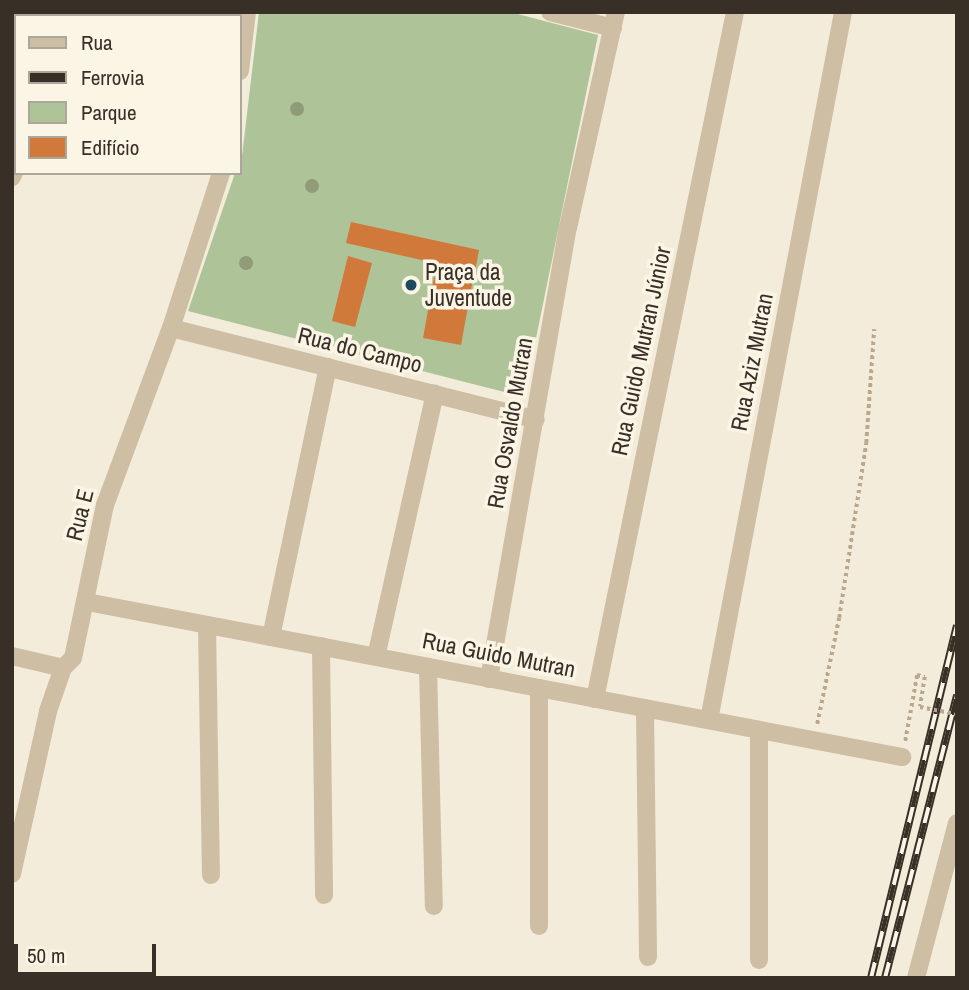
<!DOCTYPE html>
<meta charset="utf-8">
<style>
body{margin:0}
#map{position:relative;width:969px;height:990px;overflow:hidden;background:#f4ecda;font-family:"Archivo Narrow",sans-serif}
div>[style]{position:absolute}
.green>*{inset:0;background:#aec498}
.building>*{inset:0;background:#d0793b}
.path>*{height:3.5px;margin-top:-1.75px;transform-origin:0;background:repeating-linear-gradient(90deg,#b9a88e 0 3.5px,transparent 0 7px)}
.street>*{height:18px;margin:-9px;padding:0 9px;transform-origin:9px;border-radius:9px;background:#cdbea4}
.rail>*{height:8px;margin-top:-4px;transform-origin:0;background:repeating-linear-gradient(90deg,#fbf5e6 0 16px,#382f27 0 32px);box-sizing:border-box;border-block:2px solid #382f27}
.path-bridge>*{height:3.5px;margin-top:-1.75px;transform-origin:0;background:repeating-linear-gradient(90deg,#b9a88e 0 3.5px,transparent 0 7px)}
.trees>*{width:14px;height:14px;margin:-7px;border-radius:50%;background:#909b78}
.dots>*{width:19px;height:19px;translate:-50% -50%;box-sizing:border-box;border:4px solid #fbf5e6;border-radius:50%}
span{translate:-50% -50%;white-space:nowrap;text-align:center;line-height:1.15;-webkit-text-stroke:7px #fbf5e6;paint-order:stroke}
.poi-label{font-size:23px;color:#382f27}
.left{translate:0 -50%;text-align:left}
.street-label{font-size:23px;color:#382f27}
.frame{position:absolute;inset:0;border:14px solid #382f27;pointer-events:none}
.legend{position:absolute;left:14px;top:14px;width:228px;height:161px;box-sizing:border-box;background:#fbf5e6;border:2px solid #ada69a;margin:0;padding:9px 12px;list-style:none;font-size:21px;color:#382f27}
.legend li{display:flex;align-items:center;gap:14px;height:35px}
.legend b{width:35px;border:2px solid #ada69a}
.scale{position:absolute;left:14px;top:944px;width:142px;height:32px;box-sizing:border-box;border:4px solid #382f27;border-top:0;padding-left:9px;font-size:21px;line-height:24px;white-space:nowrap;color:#382f27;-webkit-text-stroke:5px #fbf5e6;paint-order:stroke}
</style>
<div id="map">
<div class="green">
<div style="clip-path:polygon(259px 12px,510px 12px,598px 35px,524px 397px,188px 311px,235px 173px,240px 173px)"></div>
</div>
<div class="building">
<div style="clip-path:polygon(351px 222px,479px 250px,475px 272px,346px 243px)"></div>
<div style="clip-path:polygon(348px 256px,372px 263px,355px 327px,332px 321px)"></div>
<div style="clip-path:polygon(435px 272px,473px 279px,461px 345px,423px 338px)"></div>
</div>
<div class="path">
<div style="left:817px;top:724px;width:108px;rotate:-78.3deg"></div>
<div style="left:839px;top:618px;width:177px;rotate:-81.2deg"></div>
<div style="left:866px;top:443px;width:114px;rotate:-86deg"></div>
<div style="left:905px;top:741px;width:67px;rotate:-79.7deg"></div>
<div style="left:917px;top:675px;width:8px;rotate:14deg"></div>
<div style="left:925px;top:677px;width:30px;rotate:99deg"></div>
</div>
<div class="street">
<div style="left:550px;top:12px;width:65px;rotate:14.3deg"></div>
<div style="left:12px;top:14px;width:4px;rotate:27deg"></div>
<div style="left:86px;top:16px;width:4px;rotate:-76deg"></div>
<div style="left:240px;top:71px;width:59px;rotate:-83.2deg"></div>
<div style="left:12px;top:177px;width:10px;rotate:-66deg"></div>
<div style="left:171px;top:328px;width:376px;rotate:14.1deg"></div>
<div style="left:87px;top:602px;width:830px;rotate:10.77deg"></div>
<div style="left:207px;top:625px;width:250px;rotate:89.1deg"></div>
<div style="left:271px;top:637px;width:276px;rotate:-78.1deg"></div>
<div style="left:321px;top:646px;width:249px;rotate:89.3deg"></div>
<div style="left:12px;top:656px;width:52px;rotate:13.2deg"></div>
<div style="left:376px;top:657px;width:270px;rotate:-77.4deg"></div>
<div style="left:428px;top:667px;width:239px;rotate:88.6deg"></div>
<div style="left:489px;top:679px;width:458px;rotate:-80.1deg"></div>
<div style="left:568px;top:228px;width:221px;rotate:-77.5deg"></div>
<div style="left:539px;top:688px;width:238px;rotate:90deg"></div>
<div style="left:595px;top:699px;width:701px;rotate:-78.48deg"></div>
<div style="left:645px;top:708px;width:249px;rotate:89.3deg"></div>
<div style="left:709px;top:720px;width:721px;rotate:-79.28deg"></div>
<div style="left:759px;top:730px;width:230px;rotate:90deg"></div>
<div style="left:12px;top:874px;width:167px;rotate:-77.5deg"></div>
<div style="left:48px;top:711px;width:46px;rotate:-70.8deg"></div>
<div style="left:63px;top:668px;width:14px;rotate:-45deg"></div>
<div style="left:73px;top:658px;width:156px;rotate:-78.2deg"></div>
<div style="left:105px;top:505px;width:189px;rotate:-69.6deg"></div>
<div style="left:171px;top:328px;width:163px;rotate:-72.1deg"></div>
<div style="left:916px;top:978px;width:160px;rotate:-75.2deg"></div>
</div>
<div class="rail">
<div style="left:871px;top:978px;width:363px;rotate:-76.3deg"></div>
<div style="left:885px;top:978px;width:292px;rotate:-75.7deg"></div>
</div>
<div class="path-bridge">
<div style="left:920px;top:707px;width:38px;rotate:11deg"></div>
</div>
<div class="trees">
<div style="left:297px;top:109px"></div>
<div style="left:312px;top:186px"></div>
<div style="left:246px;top:263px"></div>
</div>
<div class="dots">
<div style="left:411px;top:285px;background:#184c5d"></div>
</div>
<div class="poi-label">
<span class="left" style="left:425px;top:285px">Praça da<br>Juventude</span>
</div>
<div class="street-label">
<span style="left:360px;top:350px;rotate:14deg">Rua do Campo</span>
<span style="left:641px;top:351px;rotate:-78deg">Rua Guido Mutran Júnior</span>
<span style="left:752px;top:362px;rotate:-79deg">Rua Aziz Mutran</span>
<span style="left:510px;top:423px;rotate:-80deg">Rua Osvaldo Mutran</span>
<span style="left:80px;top:515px;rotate:-76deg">Rua E</span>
<span style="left:499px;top:655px;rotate:11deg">Rua Guido Mutran</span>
</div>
<div class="frame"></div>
<ul class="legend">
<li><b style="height:9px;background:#cdbea4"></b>Rua</li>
<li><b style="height:9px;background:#382f27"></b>Ferrovia</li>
<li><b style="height:19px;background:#aec498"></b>Parque</li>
<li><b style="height:19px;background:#d0793b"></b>Edifício</li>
</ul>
<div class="scale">50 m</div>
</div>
